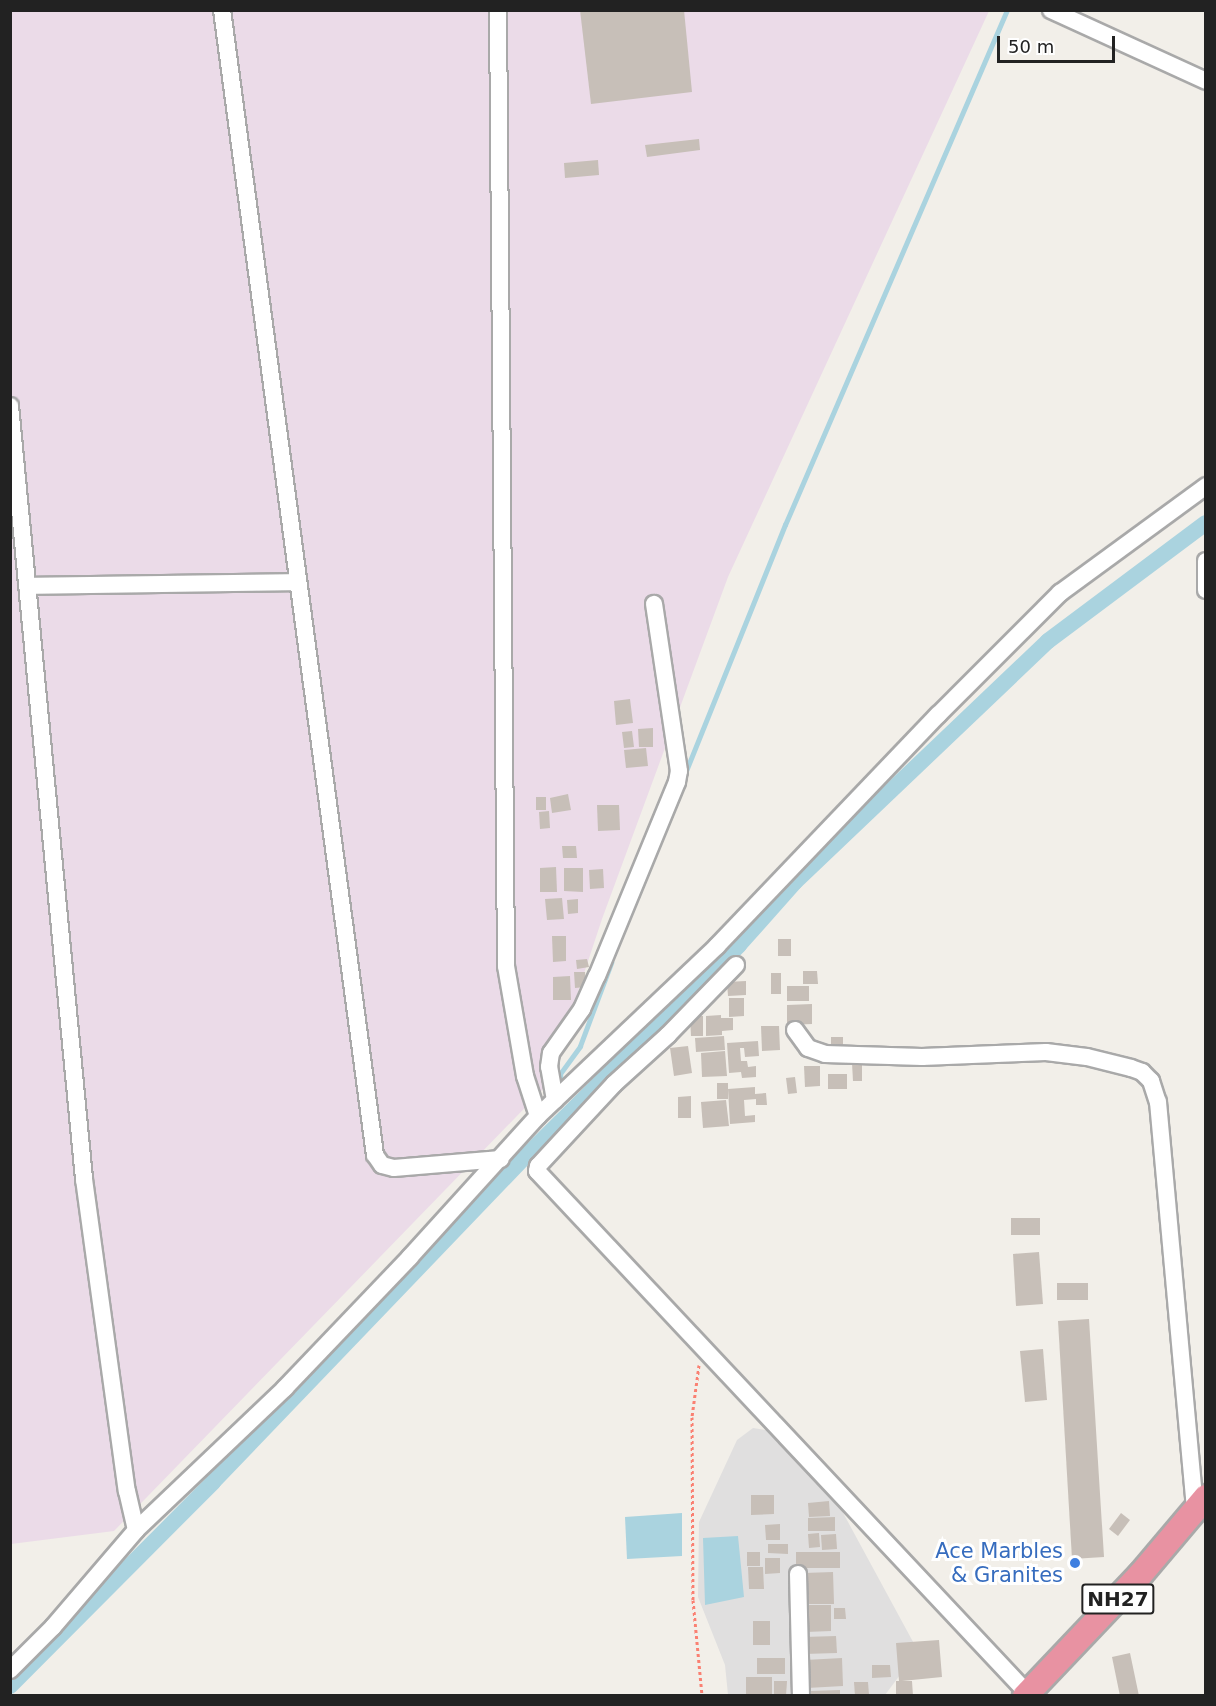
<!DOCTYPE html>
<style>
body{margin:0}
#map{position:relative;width:1216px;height:1706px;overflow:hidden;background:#f2efe9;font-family:"DejaVu Sans",sans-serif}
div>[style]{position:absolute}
.residential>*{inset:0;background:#e0dfdf}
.industrial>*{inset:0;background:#ebdbe8}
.water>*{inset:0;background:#aad3df}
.stream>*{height:4.5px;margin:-2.25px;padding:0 2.25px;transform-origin:2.25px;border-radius:2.25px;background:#aad3df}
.canal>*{height:16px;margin:-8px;padding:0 8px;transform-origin:8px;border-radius:8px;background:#aad3df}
.building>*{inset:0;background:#c7bfb8}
.path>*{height:3px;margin-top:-1.5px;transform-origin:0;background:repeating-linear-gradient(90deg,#fa8072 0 3px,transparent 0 6px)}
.roads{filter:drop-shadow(2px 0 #a9a9a9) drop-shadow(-2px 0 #a9a9a9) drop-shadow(0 2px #a9a9a9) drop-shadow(0 -2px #a9a9a9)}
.minor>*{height:16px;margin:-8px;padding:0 8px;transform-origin:8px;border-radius:8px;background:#fff}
.highway>*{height:24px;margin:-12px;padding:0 12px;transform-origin:12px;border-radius:12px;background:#e892a2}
.dots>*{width:16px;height:16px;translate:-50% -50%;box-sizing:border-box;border:3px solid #fff;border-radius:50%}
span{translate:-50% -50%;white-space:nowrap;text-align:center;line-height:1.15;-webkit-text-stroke:6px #fff;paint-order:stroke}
.shield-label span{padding:2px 4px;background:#fff;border:2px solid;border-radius:4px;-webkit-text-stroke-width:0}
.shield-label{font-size:20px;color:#222;font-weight:700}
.shop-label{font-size:21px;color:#366cbe}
.right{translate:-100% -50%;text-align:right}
.frame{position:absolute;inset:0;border:12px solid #222;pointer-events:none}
.scale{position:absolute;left:997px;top:36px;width:118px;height:27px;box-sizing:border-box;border:3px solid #222;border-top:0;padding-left:8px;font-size:18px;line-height:21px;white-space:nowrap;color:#222;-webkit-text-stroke:4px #fff;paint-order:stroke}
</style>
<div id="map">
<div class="residential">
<div style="clip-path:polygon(753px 1428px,777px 1432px,835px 1498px,918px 1651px,885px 1695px,728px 1695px,725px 1665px,698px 1597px,699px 1522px,737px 1440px)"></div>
</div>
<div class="industrial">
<div style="clip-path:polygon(10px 11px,989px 11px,728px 577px,602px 919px,547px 1085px,114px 1531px,11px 1544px)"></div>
</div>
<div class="water">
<div style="clip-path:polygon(682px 1513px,682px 1556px,627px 1559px,625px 1517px)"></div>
<div style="clip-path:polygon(738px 1536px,744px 1597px,705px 1605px,703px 1538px)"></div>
</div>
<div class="stream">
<div style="left:686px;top:771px;width:265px;rotate:-68.1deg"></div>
<div style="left:785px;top:525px;width:561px;rotate:-66.68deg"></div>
<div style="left:561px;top:1082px;width:8px;rotate:-97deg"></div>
<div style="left:560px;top:1074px;width:34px;rotate:-54deg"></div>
<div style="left:580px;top:1046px;width:89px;rotate:-69.5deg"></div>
</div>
<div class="canal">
<div style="left:10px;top:1686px;width:288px;rotate:-45.1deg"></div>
<div style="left:213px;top:1482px;width:452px;rotate:-46.2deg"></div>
<div style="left:526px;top:1156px;width:300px;rotate:-44.7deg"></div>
<div style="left:739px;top:945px;width:84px;rotate:-48.4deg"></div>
<div style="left:795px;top:882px;width:349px;rotate:-43.6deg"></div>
<div style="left:1048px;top:641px;width:197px;rotate:-36.8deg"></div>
</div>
<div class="building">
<div style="clip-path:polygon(580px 10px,684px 10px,692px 92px,591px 104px)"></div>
<div style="clip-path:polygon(699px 139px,700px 150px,647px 157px,645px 145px)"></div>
<div style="clip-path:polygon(598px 160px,599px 175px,565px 178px,564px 163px)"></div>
<div style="clip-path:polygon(630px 699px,633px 723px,616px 725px,614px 701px)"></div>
<div style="clip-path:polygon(653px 728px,653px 747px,639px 747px,638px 729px)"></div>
<div style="clip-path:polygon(632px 731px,634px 747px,624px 748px,622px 732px)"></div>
<div style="clip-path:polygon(646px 748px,648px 766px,626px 768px,624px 750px)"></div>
<div style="clip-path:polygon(568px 794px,571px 810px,552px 813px,550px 798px)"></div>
<div style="clip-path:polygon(536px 797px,546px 797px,546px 810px,536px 810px)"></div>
<div style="clip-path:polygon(597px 805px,619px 805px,620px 830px,598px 831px)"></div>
<div style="clip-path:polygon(549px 811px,550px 828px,540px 829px,539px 812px)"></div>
<div style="clip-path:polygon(562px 846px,576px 846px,577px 858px,563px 858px)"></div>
<div style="clip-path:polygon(556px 867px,557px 892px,540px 892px,540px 868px)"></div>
<div style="clip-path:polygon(564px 868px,583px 868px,583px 892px,564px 891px)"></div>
<div style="clip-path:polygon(603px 869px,604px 888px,590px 889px,589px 870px)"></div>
<div style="clip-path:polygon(562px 898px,564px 919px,547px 920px,545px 899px)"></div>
<div style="clip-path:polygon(578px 899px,578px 913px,568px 914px,567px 900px)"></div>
<div style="clip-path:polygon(552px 936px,566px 936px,566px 961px,553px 962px)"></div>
<div style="clip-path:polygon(778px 939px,791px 939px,791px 956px,778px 956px)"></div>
<div style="clip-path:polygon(587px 959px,589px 967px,577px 969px,576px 960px)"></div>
<div style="clip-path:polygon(803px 971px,817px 971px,818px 984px,803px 984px)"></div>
<div style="clip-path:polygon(574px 972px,585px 972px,586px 987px,575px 988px)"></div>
<div style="clip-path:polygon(771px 973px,781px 973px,781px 994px,771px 994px)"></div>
<div style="clip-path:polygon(570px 976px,571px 1000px,553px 1000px,553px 977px)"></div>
<div style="clip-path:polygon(746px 981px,746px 995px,728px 996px,727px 982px)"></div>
<div style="clip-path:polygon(787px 986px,809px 986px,809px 1001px,787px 1001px)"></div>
<div style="clip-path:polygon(729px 998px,744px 998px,744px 1016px,729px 1017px)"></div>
<div style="clip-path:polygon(812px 1004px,812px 1024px,787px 1025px,787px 1005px)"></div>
<div style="clip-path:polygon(721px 1015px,721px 1018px,733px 1018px,733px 1030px,722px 1031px,722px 1035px,706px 1036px,706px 1016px)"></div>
<div style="clip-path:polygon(690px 1016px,703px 1016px,703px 1036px,691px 1036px)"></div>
<div style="clip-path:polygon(761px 1026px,779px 1026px,780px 1050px,762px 1051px)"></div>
<div style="clip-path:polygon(724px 1036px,725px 1050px,696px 1052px,695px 1038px)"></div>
<div style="clip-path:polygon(831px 1037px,843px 1037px,843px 1046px,831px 1046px)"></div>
<div style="clip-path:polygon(758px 1041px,759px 1056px,745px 1057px,744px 1048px,740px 1048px,741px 1061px,747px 1061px,748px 1067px,756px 1066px,756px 1077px,742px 1078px,741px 1072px,729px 1073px,727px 1043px)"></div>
<div style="clip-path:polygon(688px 1046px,692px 1073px,674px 1076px,670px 1048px)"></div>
<div style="clip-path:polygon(725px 1051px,727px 1076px,702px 1077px,701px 1053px)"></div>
<div style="clip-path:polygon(852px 1063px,862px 1063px,862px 1081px,853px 1081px)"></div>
<div style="clip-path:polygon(804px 1066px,820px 1066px,820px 1086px,805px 1087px)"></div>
<div style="clip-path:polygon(828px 1074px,847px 1074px,847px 1089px,828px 1089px)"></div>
<div style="clip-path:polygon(795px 1077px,797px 1093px,788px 1094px,786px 1078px)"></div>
<div style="clip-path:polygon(717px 1083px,728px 1083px,728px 1099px,717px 1099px)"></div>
<div style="clip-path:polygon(755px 1087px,755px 1094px,766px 1093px,767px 1105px,756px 1105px,756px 1099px,744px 1100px,745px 1116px,755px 1115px,755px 1122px,730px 1124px,728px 1089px)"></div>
<div style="clip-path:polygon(691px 1096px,691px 1118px,678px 1118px,678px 1097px)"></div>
<div style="clip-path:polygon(726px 1100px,729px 1126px,703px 1128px,701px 1102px)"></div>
<div style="clip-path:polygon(1011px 1218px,1040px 1218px,1040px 1235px,1011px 1235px)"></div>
<div style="clip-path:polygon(1039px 1252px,1043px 1304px,1016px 1306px,1013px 1254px)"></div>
<div style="clip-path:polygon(1057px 1283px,1088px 1283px,1088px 1300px,1057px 1300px)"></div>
<div style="clip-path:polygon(1089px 1319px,1104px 1557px,1072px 1559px,1058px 1321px)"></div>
<div style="clip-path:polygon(1043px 1349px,1047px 1400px,1025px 1402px,1020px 1351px)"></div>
<div style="clip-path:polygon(751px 1495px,774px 1495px,774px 1514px,751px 1515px)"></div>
<div style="clip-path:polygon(829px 1501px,830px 1516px,809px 1517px,808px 1503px)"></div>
<div style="clip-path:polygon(1121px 1513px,1130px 1520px,1118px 1536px,1109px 1529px)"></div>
<div style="clip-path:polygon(835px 1517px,835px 1531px,808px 1531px,808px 1518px)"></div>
<div style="clip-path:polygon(780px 1524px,780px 1540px,766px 1540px,765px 1525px)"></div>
<div style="clip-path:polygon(819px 1533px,820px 1547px,809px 1548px,808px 1534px)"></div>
<div style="clip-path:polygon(836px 1534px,837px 1549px,822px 1550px,821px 1535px)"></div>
<div style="clip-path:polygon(768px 1544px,788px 1544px,788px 1554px,768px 1553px)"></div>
<div style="clip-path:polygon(747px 1552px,760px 1552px,760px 1566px,747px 1566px)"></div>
<div style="clip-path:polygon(796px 1552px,840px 1552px,840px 1568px,796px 1568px)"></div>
<div style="clip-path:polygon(765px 1558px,780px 1558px,780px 1573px,765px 1574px)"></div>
<div style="clip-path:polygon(748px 1567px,763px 1567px,764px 1589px,749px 1589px)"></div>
<div style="clip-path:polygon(833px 1572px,834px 1604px,804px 1604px,804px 1573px)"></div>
<div style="clip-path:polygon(806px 1605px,831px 1605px,831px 1631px,806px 1632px)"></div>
<div style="clip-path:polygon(834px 1608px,845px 1608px,846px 1619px,834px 1619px)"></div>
<div style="clip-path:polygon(753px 1621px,770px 1621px,770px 1645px,753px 1645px)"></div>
<div style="clip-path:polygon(836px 1636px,837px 1653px,804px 1654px,804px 1637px)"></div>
<div style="clip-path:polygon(939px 1640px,942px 1677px,902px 1681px,912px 1681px,913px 1696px,896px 1696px,896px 1681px,899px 1681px,896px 1643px)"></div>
<div style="clip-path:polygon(1130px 1653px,1139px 1696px,1120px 1696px,1112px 1657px)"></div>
<div style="clip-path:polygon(757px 1658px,785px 1658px,785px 1674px,757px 1674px)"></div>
<div style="clip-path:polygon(842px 1658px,843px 1686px,807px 1688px,805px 1660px)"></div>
<div style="clip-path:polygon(872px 1665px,890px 1665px,891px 1677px,872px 1678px)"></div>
<div style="clip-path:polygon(746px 1677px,772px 1677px,772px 1694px,746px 1694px)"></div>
<div style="clip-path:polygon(774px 1681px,787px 1681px,786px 1696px,774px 1696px)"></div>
<div style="clip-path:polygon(854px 1682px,868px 1682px,869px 1695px,855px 1696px)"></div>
<div style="clip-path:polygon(840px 1690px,840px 1696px,810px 1696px,810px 1691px)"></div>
</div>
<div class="path">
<div style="left:699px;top:1365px;width:52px;rotate:97.7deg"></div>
<div style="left:692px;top:1417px;width:183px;rotate:89.7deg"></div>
<div style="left:693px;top:1600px;width:96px;rotate:84.6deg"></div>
</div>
<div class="roads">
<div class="minor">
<div style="left:222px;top:10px;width:1155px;rotate:82.39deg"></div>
<div style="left:375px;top:1155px;width:12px;rotate:55deg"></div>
<div style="left:382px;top:1165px;width:12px;rotate:14deg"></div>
<div style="left:394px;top:1168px;width:107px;rotate:-4.8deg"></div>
<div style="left:498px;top:10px;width:956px;rotate:89.52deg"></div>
<div style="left:506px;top:966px;width:112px;rotate:80.2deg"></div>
<div style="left:525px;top:1076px;width:42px;rotate:72deg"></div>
<div style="left:1051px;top:10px;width:170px;rotate:24.6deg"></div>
<div style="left:10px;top:406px;width:777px;rotate:84.53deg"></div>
<div style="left:84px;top:1179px;width:315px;rotate:82.2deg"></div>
<div style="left:127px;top:1491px;width:40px;rotate:77deg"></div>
<div style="left:1206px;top:561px;width:29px;rotate:90deg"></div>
<div style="left:27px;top:586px;width:270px;rotate:-0.8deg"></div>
<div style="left:736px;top:965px;width:98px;rotate:134.2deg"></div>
<div style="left:668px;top:1035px;width:73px;rotate:137.8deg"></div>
<div style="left:614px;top:1084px;width:112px;rotate:132.8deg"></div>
<div style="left:538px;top:1166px;width:5px;rotate:101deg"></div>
<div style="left:537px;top:1171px;width:720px;rotate:46.8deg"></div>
<div style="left:795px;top:1030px;width:22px;rotate:54deg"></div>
<div style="left:808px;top:1048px;width:18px;rotate:19deg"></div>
<div style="left:825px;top:1054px;width:97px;rotate:1.8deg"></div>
<div style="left:922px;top:1057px;width:124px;rotate:-2.3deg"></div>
<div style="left:1046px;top:1052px;width:41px;rotate:7deg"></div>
<div style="left:1087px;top:1057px;width:45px;rotate:14deg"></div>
<div style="left:1131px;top:1068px;width:12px;rotate:20deg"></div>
<div style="left:1142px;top:1072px;width:13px;rotate:45deg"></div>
<div style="left:1151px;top:1081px;width:22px;rotate:72deg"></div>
<div style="left:1158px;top:1102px;width:411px;rotate:84.8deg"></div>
<div style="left:555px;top:1100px;width:34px;rotate:-100deg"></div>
<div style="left:549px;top:1067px;width:14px;rotate:-82deg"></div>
<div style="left:551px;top:1053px;width:54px;rotate:-54.8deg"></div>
<div style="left:582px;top:1009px;width:36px;rotate:-66deg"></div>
<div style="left:597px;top:976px;width:210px;rotate:-67.6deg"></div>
<div style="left:677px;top:782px;width:11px;rotate:-80deg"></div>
<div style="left:679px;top:771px;width:169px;rotate:-98.5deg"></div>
<div style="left:798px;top:1574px;width:122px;rotate:88.6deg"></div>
<div style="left:10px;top:1670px;width:61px;rotate:-45deg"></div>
<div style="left:53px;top:1627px;width:128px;rotate:-49.4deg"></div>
<div style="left:136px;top:1530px;width:206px;rotate:-43.6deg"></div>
<div style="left:285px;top:1388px;width:181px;rotate:-46.3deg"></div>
<div style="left:410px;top:1257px;width:190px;rotate:-47.8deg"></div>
<div style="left:538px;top:1116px;width:247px;rotate:-43.5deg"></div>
<div style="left:717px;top:946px;width:320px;rotate:-46.3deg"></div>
<div style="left:938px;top:715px;width:173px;rotate:-45deg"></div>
<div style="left:1060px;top:593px;width:181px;rotate:-36.2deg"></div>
</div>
<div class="highway">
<div style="left:1025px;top:1696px;width:167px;rotate:-46.5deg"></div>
<div style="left:1140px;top:1575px;width:102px;rotate:-49.8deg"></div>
</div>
</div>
<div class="dots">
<div style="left:1075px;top:1563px;background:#3f7fe0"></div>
</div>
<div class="shield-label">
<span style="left:1118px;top:1599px">NH27</span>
</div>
<div class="shop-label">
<span class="right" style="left:1063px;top:1563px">Ace Marbles<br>&amp; Granites</span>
</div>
<div class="frame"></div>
<div class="scale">50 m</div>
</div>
